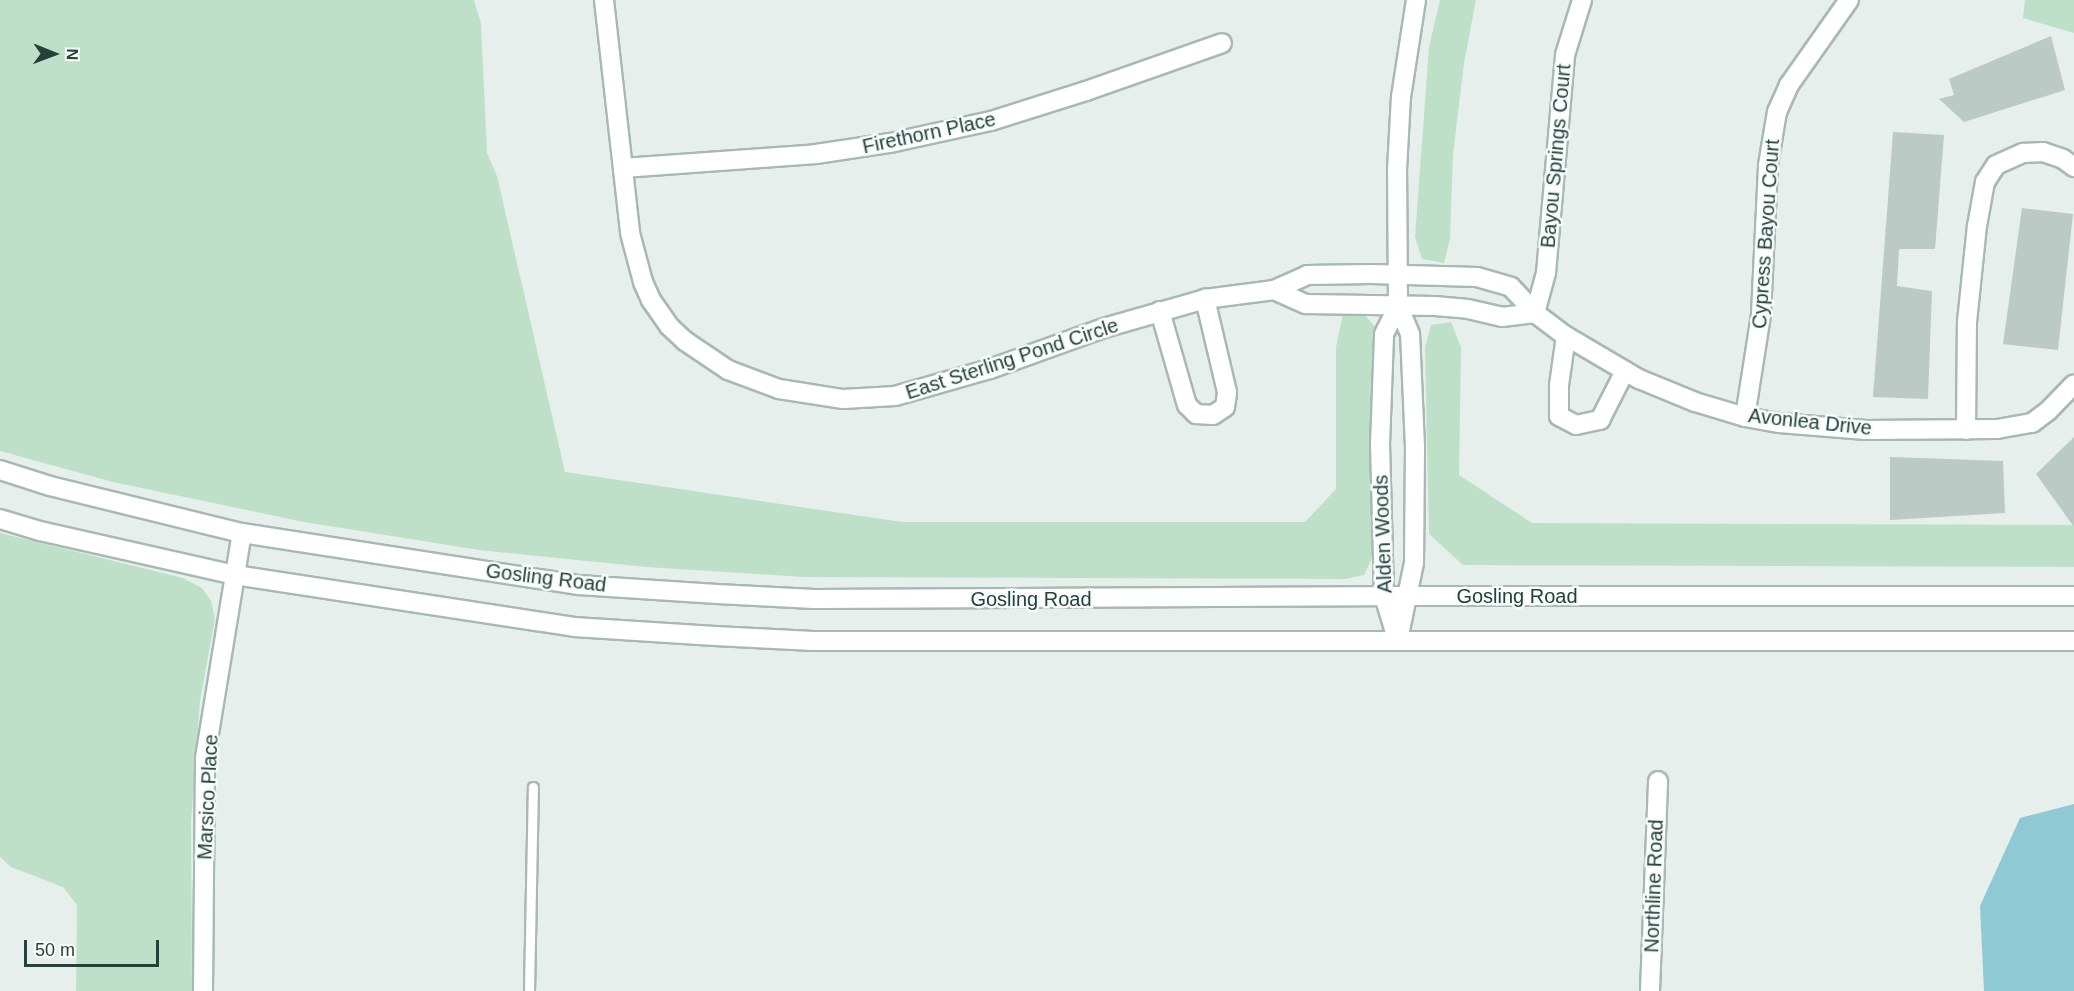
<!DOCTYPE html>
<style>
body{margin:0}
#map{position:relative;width:2074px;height:991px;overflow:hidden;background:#e6efeb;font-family:Arial,sans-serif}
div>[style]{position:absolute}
.green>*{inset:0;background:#bfe0c8}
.water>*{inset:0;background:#8ec9d4}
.building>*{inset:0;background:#bbcac4}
.roads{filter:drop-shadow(2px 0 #a8b8b2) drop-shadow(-2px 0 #a8b8b2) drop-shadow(0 2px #a8b8b2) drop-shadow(0 -2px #a8b8b2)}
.service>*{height:9px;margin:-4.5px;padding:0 4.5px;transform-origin:4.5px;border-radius:4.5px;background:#fff}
.minor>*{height:18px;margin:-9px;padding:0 9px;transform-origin:9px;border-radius:9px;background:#fff}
.tertiary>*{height:18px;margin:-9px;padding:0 9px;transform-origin:9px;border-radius:9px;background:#fff}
.secondary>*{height:18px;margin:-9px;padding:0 9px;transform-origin:9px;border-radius:9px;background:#fff}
span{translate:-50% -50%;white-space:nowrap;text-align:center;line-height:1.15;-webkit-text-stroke:5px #f7fbf9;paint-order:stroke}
.street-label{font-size:20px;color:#24423a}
.north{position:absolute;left:24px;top:24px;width:60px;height:60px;-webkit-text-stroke:4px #f7fbf9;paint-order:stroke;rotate:91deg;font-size:16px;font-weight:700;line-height:24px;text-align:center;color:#24423a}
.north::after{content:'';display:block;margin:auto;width:21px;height:27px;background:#24423a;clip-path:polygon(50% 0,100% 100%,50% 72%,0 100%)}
.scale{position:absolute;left:24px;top:940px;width:135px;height:27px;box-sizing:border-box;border:3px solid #24423a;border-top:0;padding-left:8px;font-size:18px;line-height:21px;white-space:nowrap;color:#24423a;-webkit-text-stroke:4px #f7fbf9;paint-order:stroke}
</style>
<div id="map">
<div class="green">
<div style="clip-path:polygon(0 0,474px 0,481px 24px,487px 153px,497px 176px,565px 472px,902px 522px,1305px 522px,1336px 489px,1336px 348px,1343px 313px,1364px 314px,1377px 329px,1372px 558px,1364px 575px,1345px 579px,804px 577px,646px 567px,479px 550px,304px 522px,113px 482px,0 451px)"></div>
<div style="clip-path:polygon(1440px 0,1476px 0,1464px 63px,1453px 155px,1450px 239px,1444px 263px,1422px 259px,1415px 237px,1429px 47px)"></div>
<div style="clip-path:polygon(2025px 0,2074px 0,2074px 33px,2023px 18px)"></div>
<div style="clip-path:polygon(1451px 322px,1461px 347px,1459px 475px,1532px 523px,2074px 525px,2074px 567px,1463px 565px,1429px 534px,1425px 347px,1431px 325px)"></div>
<div style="clip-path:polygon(0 533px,183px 578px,202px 588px,211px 601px,215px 619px,200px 701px,191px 822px,192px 991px,76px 991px,77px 905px,63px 887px,11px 867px,0 857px)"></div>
</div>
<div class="water">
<div style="clip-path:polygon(2074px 804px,2074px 991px,1984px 991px,1980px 906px,2020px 818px)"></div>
</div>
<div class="building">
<div style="clip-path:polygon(2051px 36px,2065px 90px,1964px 122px,1939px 99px,1954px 95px,1949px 79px)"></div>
<div style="clip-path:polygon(1893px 132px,1944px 135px,1935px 249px,1899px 249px,1897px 286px,1932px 291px,1928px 399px,1873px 397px)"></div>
<div style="clip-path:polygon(2022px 208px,2073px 214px,2058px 350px,2003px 344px)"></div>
<div style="clip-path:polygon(2074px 437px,2074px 527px,2036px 474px)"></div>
<div style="clip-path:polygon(1890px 457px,2003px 461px,2005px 513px,1890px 520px)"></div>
</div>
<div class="roads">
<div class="service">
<div style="left:529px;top:991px;width:204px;rotate:-88.9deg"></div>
</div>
<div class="minor">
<div style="left:604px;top:0;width:234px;rotate:83.6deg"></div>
<div style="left:630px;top:233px;width:51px;rotate:75.1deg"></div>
<div style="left:643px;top:282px;width:20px;rotate:66deg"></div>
<div style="left:651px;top:300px;width:32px;rotate:55deg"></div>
<div style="left:669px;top:326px;width:22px;rotate:43deg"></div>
<div style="left:685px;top:341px;width:52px;rotate:34deg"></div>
<div style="left:728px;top:370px;width:54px;rotate:20.4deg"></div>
<div style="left:779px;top:389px;width:65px;rotate:8.9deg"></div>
<div style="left:843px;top:399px;width:52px;rotate:-3.3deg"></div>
<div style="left:895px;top:396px;width:99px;rotate:-15.9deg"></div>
<div style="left:990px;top:369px;width:121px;rotate:-19.8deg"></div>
<div style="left:1104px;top:328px;width:105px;rotate:-16deg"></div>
<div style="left:1205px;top:299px;width:70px;rotate:-7.4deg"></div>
<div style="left:1274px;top:290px;width:36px;rotate:-24deg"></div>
<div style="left:1307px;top:275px;width:64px;rotate:-0.9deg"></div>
<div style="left:1371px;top:274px;width:106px;rotate:1.6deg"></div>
<div style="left:1477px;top:277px;width:35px;rotate:16deg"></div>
<div style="left:1511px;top:287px;width:35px;rotate:47deg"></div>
<div style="left:1535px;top:313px;width:39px;rotate:37deg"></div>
<div style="left:1566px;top:336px;width:85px;rotate:30.5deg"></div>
<div style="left:1639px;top:379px;width:61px;rotate:22.3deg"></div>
<div style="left:1695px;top:402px;width:52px;rotate:16.7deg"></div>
<div style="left:1745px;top:417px;width:35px;rotate:10deg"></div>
<div style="left:1779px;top:423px;width:87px;rotate:4.6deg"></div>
<div style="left:1866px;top:430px;width:131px;rotate:-0.4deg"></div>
<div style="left:1997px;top:429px;width:36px;rotate:-10deg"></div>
<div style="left:2032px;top:423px;width:20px;rotate:-37deg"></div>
<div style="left:2048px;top:411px;width:37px;rotate:-46deg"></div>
<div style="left:623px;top:168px;width:194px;rotate:-4.1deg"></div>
<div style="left:816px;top:154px;width:75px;rotate:-8.5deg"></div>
<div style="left:890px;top:143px;width:103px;rotate:-12.3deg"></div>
<div style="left:991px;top:121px;width:100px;rotate:-17.5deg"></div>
<div style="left:1086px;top:91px;width:144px;rotate:-19.4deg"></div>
<div style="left:1274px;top:290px;width:35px;rotate:24deg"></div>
<div style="left:1306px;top:304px;width:129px;rotate:0.9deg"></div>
<div style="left:1435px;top:306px;width:33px;rotate:5deg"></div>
<div style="left:1468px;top:309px;width:35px;rotate:13deg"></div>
<div style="left:1502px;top:317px;width:33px;rotate:-7deg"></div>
<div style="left:1160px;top:311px;width:98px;rotate:74deg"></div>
<div style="left:1187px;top:405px;width:13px;rotate:45deg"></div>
<div style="left:1196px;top:414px;width:17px;rotate:3deg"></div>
<div style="left:1213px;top:415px;width:14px;rotate:-34deg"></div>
<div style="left:1225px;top:407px;width:15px;rotate:-82deg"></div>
<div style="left:1227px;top:392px;width:96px;rotate:-103.3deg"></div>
<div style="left:1535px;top:313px;width:41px;rotate:-74.6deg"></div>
<div style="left:1546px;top:273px;width:219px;rotate:-85deg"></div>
<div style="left:1565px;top:55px;width:58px;rotate:-72.8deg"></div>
<div style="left:1566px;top:336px;width:49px;rotate:98.1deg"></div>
<div style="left:1559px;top:385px;width:31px;rotate:90deg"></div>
<div style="left:1559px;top:416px;width:19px;rotate:28deg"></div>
<div style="left:1576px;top:425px;width:25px;rotate:-12deg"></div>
<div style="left:1600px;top:420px;width:55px;rotate:-63deg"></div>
<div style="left:1745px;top:417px;width:103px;rotate:-81.1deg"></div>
<div style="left:1761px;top:315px;width:150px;rotate:-87.3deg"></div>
<div style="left:1768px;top:165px;width:54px;rotate:-80.4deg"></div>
<div style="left:1777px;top:112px;width:30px;rotate:-66deg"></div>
<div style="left:1789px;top:85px;width:104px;rotate:-54.8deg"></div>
<div style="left:1966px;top:430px;width:108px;rotate:-89.5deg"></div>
<div style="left:1967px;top:322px;width:97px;rotate:-84.1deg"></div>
<div style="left:1977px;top:226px;width:45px;rotate:-79.7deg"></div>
<div style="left:1985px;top:182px;width:20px;rotate:-57deg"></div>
<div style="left:1996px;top:165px;width:30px;rotate:-24deg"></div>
<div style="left:2023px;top:153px;width:20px;rotate:-3deg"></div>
<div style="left:2043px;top:152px;width:21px;rotate:19deg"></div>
<div style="left:2063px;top:159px;width:14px;rotate:36deg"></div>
<div style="left:203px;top:991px;width:233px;rotate:-89.5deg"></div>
<div style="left:205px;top:758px;width:228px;rotate:-80.7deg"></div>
<div style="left:1650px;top:991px;width:210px;rotate:-87.8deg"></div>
</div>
<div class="tertiary">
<div style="left:1397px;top:639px;width:45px;rotate:-106.8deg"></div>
<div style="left:1384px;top:596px;width:151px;rotate:-91.5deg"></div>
<div style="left:1380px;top:445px;width:111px;rotate:-87.9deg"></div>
<div style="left:1384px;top:334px;width:31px;rotate:-63deg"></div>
<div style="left:1398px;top:640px;width:79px;rotate:-78.3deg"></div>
<div style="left:1414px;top:563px;width:116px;rotate:-89.5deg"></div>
<div style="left:1415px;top:447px;width:113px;rotate:-92.5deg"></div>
<div style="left:1410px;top:334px;width:30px;rotate:-113deg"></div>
<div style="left:1398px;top:306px;width:136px;rotate:-90.4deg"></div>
<div style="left:1397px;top:170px;width:73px;rotate:-86.9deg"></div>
<div style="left:1401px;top:97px;width:98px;rotate:-81.2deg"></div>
</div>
<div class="secondary">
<div style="left:0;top:470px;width:52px;rotate:17.7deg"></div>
<div style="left:50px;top:486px;width:198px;rotate:13.8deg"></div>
<div style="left:242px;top:533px;width:341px;rotate:8.8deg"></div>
<div style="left:579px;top:585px;width:138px;rotate:3.7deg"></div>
<div style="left:717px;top:594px;width:97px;rotate:3deg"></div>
<div style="left:814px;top:599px;width:594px;rotate:-0.29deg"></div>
<div style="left:1408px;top:596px;width:666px"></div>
<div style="left:0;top:519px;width:42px;rotate:16.7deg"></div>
<div style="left:40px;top:531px;width:200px;rotate:12.7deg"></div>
<div style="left:235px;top:575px;width:343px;rotate:8.7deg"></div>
<div style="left:574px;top:627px;width:141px;rotate:3.7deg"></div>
<div style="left:715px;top:636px;width:98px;rotate:2.9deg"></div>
<div style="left:813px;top:641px;width:1261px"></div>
</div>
</div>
<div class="street-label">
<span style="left:929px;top:133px;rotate:-12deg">Firethorn Place</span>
<span style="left:1556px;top:156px;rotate:-85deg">Bayou Springs Court</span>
<span style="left:1766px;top:234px;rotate:-86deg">Cypress Bayou Court</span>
<span style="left:1012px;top:359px;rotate:-18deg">East Sterling Pond Circle</span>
<span style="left:1810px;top:422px;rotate:6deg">Avonlea Drive</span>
<span style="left:1383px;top:534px;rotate:-92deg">Alden Woods</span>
<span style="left:546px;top:578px;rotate:7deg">Gosling Road</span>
<span style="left:1517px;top:596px">Gosling Road</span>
<span style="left:1031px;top:599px">Gosling Road</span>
<span style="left:208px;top:797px;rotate:-87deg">Marsico Place</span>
<span style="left:1654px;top:886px;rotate:-88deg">Northline Road</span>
</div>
<div class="north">N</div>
<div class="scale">50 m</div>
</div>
